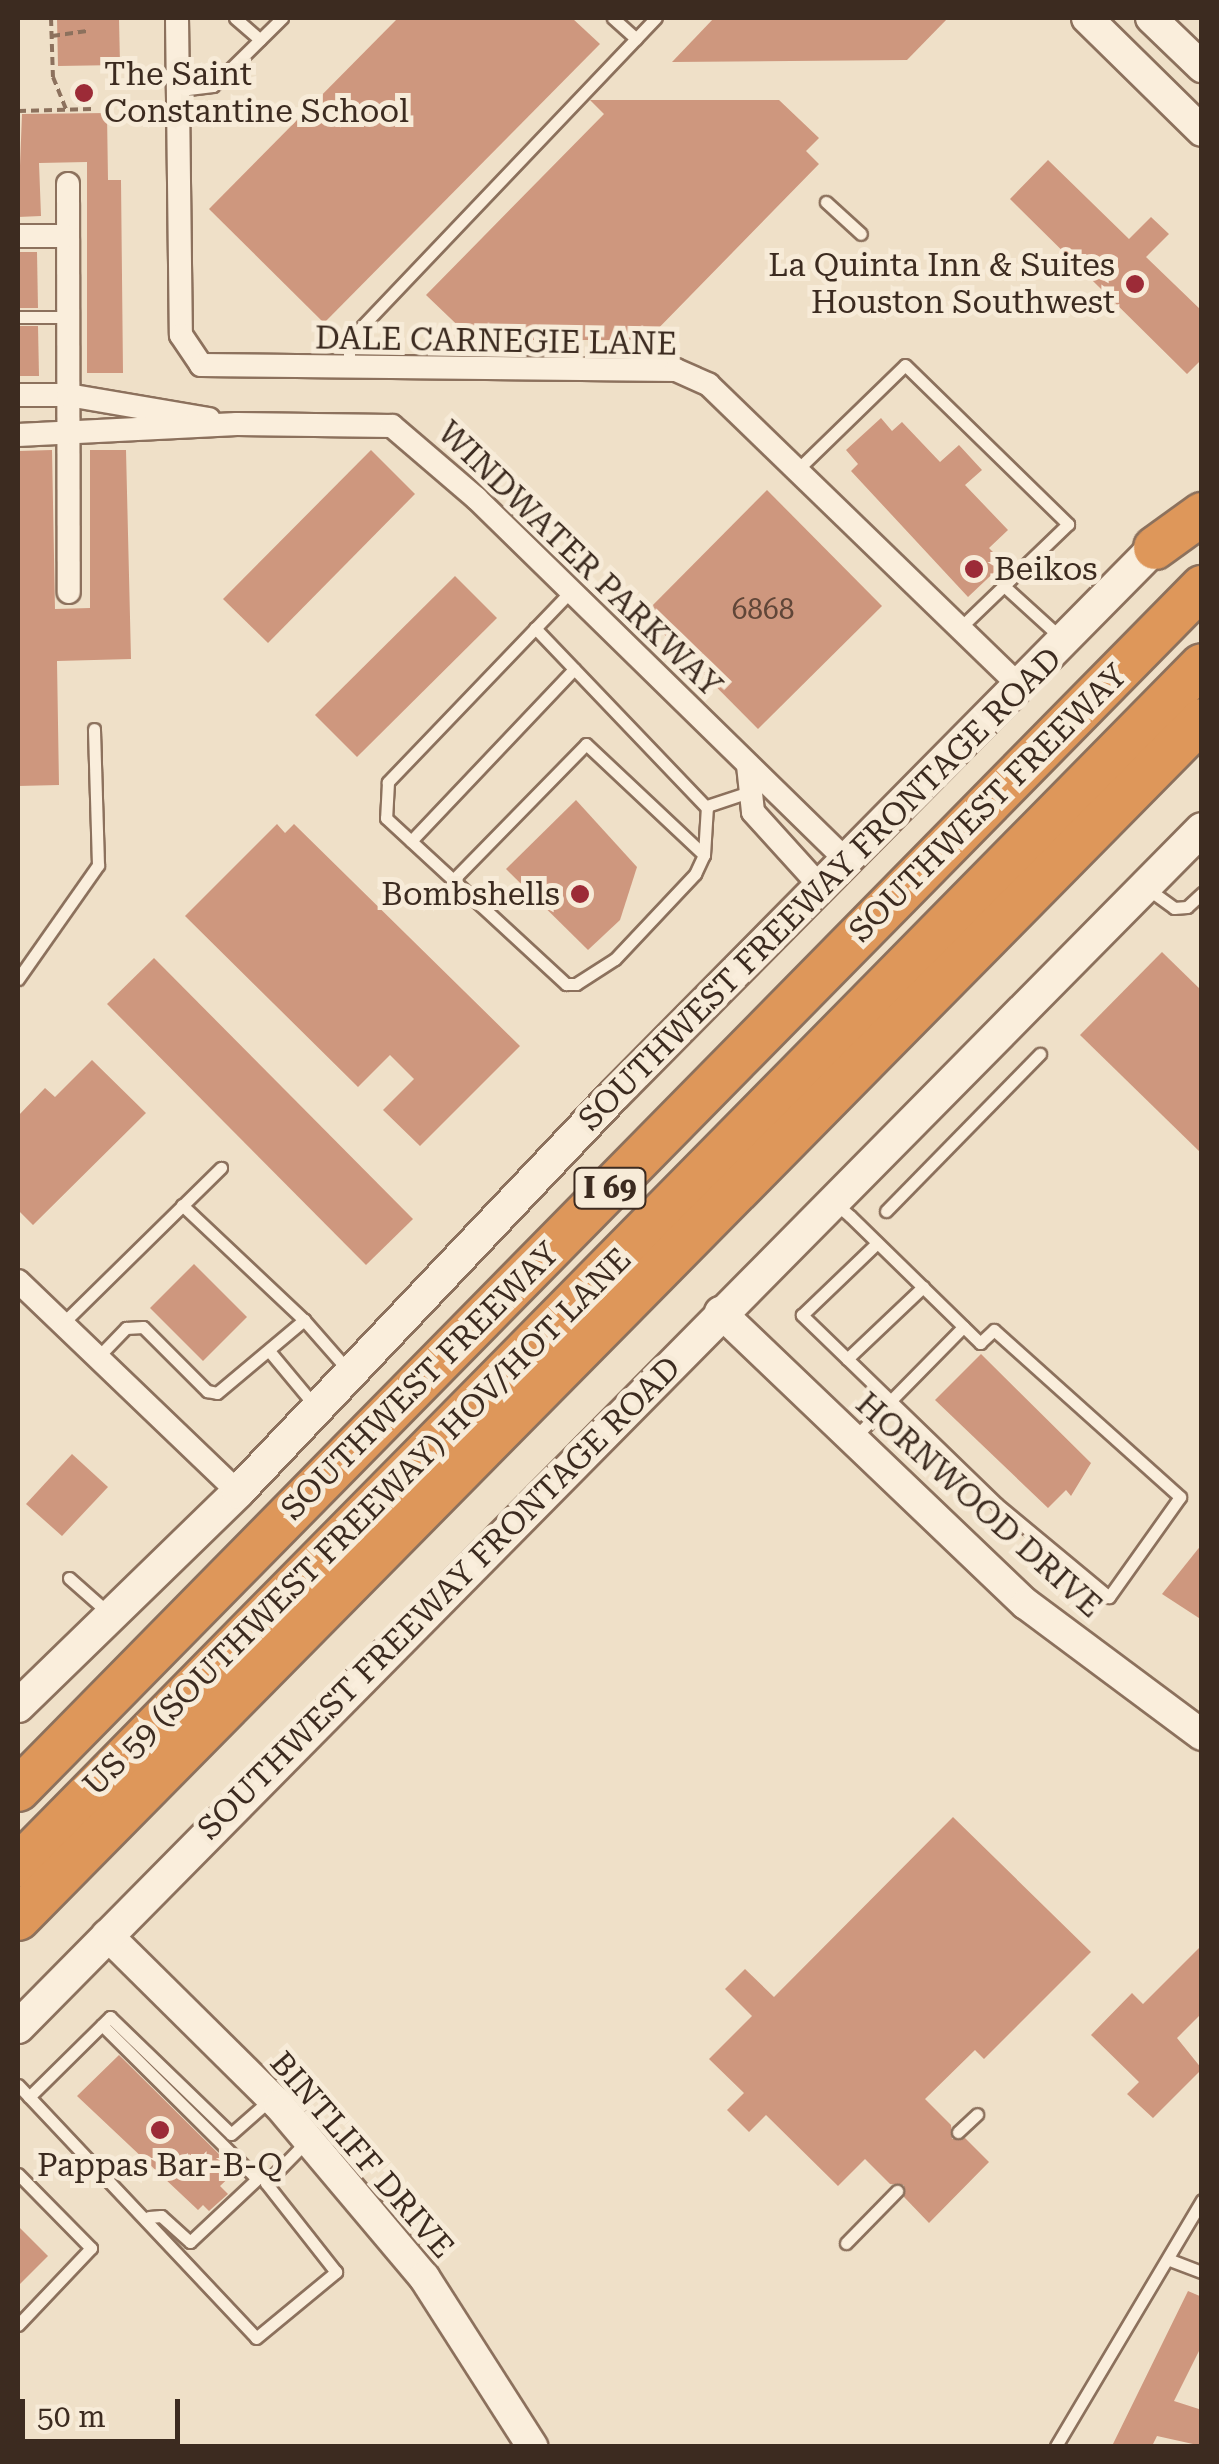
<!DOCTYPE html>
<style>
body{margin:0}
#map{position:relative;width:1219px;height:2464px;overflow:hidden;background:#efe0c8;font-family:"Roboto Serif",serif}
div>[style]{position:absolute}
.building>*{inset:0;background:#ce977e}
.path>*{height:4px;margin-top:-2px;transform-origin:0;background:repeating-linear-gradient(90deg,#8c715d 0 8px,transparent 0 13px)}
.roads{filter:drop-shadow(2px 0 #8c715d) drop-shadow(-2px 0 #8c715d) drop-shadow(0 2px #8c715d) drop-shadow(0 -2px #8c715d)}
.service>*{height:11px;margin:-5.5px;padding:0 5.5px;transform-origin:5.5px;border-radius:5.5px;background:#faeedc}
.minor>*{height:22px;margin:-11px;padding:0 11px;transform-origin:11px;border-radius:11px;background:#faeedc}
.tertiary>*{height:30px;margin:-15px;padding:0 15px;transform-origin:15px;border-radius:15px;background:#faeedc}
.secondary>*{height:32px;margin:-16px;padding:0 16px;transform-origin:16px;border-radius:16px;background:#faeedc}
.motorway>*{height:42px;margin:-21px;padding:0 21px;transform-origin:21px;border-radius:21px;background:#de975a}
.dots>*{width:28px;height:28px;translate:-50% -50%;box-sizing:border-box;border:5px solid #f7ebd8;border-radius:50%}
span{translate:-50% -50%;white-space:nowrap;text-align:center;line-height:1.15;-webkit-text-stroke:10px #f7ebd8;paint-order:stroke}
.number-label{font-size:28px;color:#604638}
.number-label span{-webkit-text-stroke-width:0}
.shield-label span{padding:2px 8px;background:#f7ebd8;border:2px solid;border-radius:8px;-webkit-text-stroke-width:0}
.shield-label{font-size:30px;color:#3c2b20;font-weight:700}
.poi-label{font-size:32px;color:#3c2b20}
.left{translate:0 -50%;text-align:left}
.right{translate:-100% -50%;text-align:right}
.street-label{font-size:32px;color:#3c2b20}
.frame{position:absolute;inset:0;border:20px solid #3c2b20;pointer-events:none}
.scale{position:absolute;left:20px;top:2399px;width:160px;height:45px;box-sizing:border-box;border:5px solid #3c2b20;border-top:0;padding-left:12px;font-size:30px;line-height:35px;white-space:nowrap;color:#3c2b20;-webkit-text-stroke:8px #f7ebd8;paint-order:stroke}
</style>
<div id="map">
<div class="building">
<div style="clip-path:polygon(57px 18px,119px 18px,120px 65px,58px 66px)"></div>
<div style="clip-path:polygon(398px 18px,572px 18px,600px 44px,324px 323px,209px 209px)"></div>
<div style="clip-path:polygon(714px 18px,948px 18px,907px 60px,672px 62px)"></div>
<div style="clip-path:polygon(590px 100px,779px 100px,819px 138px,806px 151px,819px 164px,647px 340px,473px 340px,426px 295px,604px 114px)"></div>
<div style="clip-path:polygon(107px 113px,108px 180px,121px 180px,123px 373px,87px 373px,87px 162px,39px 163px,41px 216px,18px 217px,22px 114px)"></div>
<div style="clip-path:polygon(1048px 160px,1129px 239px,1151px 217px,1169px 234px,1146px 257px,1202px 311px,1202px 359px,1187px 374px,1010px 199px)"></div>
<div style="clip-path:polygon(18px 252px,37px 252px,38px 308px,18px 308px)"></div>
<div style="clip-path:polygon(18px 326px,38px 326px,39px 376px,18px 376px)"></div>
<div style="clip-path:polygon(881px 418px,892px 431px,902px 422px,940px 462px,959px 445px,982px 470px,965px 485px,1008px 530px,989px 548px,1004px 563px,968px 597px,851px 471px,858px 464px,846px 450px)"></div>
<div style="clip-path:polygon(52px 450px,55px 609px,90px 608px,90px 450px,126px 450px,131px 659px,57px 661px,59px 785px,18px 786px,18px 451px)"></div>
<div style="clip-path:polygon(371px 450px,415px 494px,268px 643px,223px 599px)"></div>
<div style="clip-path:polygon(767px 490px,882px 606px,758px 729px,644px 614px)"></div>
<div style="clip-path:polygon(455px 576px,497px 618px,357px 757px,315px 715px)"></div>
<div style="clip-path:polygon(576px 800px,637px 867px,620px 920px,588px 950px,506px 869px)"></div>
<div style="clip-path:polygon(277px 824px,285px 833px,294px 824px,520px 1046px,420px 1146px,383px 1110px,414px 1079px,390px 1055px,358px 1087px,185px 916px)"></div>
<div style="clip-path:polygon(1162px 952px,1202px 991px,1202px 1154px,1080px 1035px)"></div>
<div style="clip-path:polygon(154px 958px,413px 1219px,366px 1265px,107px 1004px)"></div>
<div style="clip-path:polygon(92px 1060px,146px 1113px,33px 1225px,18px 1210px,18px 1116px,45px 1088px,55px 1097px)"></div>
<div style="clip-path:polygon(194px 1264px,247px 1317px,203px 1361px,150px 1308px)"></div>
<div style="clip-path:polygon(981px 1354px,1091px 1463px,1071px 1496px,1066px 1490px,1048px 1508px,935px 1400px)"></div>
<div style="clip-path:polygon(72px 1454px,108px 1487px,62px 1536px,26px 1504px)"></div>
<div style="clip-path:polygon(1202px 1544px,1202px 1620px,1162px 1594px)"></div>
<div style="clip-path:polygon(953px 1817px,1091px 1952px,984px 2059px,975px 2050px,925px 2099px,951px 2125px,952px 2139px,965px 2138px,989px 2162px,929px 2223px,904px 2197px,904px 2185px,890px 2184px,865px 2159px,838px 2186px,766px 2115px,749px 2132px,727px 2110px,744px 2093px,709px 2059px,752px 2016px,725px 1989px,745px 1969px,774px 1997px)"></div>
<div style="clip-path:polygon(1202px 1945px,1202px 2013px,1177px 2038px,1202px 2069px,1153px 2118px,1127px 2094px,1139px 2082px,1091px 2035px,1132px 1993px,1143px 2004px)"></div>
<div style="clip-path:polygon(119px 2055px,236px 2171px,220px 2186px,228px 2194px,209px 2211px,203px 2205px,198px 2210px,77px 2096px)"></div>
<div style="clip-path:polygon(18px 2226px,48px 2256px,18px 2286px)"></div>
<div style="clip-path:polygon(1188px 2291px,1202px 2297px,1202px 2345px,1174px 2401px,1202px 2410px,1202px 2446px,1157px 2436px,1152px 2446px,1112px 2446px)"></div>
</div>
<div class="path">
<div style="left:51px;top:18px;width:59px;rotate:88.1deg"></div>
<div style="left:53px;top:77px;width:35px;rotate:68deg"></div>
<div style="left:52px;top:36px;width:37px;rotate:-8deg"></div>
<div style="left:18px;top:111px;width:74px;rotate:-1.5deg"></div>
</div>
<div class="roads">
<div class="service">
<div style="left:235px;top:18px;width:33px;rotate:41deg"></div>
<div style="left:613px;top:18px;width:31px;rotate:42deg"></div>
<div style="left:180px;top:90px;width:33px;rotate:-7deg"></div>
<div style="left:213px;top:86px;width:97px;rotate:-44.6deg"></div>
<div style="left:826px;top:202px;width:47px;rotate:42.4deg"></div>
<div style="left:18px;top:317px;width:50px"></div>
<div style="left:349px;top:370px;width:30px;rotate:-90deg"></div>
<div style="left:349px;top:340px;width:445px;rotate:-46.4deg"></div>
<div style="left:795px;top:472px;width:153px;rotate:-44.2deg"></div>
<div style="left:905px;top:365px;width:228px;rotate:44.3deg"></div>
<div style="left:1068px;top:524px;width:150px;rotate:136.1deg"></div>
<div style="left:1004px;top:586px;width:76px;rotate:42.3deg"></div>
<div style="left:571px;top:591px;width:265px;rotate:133.8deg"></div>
<div style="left:388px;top:782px;width:36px;rotate:93deg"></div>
<div style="left:386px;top:818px;width:245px;rotate:42.7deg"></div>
<div style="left:566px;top:984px;width:10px"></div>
<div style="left:576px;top:984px;width:46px;rotate:-32.7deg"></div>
<div style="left:615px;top:959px;width:117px;rotate:-46.7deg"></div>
<div style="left:695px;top:874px;width:21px;rotate:-65deg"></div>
<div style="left:704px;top:855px;width:49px;rotate:-86.5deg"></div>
<div style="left:707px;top:806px;width:44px;rotate:-18.4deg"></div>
<div style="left:535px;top:628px;width:249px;rotate:46.3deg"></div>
<div style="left:411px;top:841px;width:237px;rotate:-46.5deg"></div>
<div style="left:453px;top:880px;width:190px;rotate:-45.6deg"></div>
<div style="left:586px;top:744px;width:162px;rotate:43.2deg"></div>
<div style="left:1148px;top:889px;width:32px;rotate:36deg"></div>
<div style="left:1174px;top:908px;width:13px;rotate:-4deg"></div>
<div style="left:1187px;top:907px;width:21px;rotate:-43deg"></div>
<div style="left:18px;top:979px;width:139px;rotate:-54.9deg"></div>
<div style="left:98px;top:865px;width:136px;rotate:-91.7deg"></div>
<div style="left:835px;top:1203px;width:20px;rotate:41deg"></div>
<div style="left:850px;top:1216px;width:182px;rotate:44.3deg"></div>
<div style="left:980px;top:1343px;width:19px;rotate:-43deg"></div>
<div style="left:994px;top:1330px;width:250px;rotate:41.9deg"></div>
<div style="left:1180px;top:1497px;width:123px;rotate:125.4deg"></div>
<div style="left:1109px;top:1597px;width:146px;rotate:-140.3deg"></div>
<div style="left:997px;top:1504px;width:272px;rotate:-135.9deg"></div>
<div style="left:802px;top:1315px;width:104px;rotate:-43.8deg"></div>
<div style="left:182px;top:1205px;width:168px;rotate:43.3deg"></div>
<div style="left:304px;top:1320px;width:67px;rotate:48.7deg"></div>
<div style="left:886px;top:1211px;width:220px;rotate:-45.6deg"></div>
<div style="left:62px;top:1324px;width:223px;rotate:-44.5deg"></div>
<div style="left:270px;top:1352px;width:70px;rotate:50.2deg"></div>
<div style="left:97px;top:1358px;width:42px;rotate:-46deg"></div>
<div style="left:126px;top:1328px;width:17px;rotate:-3deg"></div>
<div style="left:143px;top:1327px;width:91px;rotate:45deg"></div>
<div style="left:207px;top:1391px;width:10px;rotate:11deg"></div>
<div style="left:217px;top:1393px;width:114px;rotate:-40deg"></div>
<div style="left:847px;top:1359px;width:105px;rotate:-43.5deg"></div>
<div style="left:854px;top:1438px;width:156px;rotate:-45.5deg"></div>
<div style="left:69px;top:1578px;width:56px;rotate:41.4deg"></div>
<div style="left:102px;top:2025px;width:218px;rotate:44.8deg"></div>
<div style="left:257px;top:2179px;width:92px;rotate:136.8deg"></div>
<div style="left:190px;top:2242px;width:39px;rotate:-138deg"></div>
<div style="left:161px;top:2216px;width:12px;rotate:175deg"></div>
<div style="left:18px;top:2085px;width:347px;rotate:46.7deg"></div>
<div style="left:256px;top:2338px;width:104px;rotate:-39.5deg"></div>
<div style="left:336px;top:2272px;width:113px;rotate:-128.2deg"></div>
<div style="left:266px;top:2183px;width:57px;rotate:-45.7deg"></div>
<div style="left:29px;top:2097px;width:114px;rotate:-44.6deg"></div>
<div style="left:110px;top:2017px;width:168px;rotate:44deg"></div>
<div style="left:231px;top:2134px;width:55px;rotate:-41.3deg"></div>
<div style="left:958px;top:2132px;width:26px;rotate:-43deg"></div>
<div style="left:18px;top:2174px;width:104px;rotate:45.4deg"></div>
<div style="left:91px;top:2248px;width:106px;rotate:133.5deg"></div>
<div style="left:846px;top:2243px;width:73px;rotate:-45.6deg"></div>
<div style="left:1170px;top:2260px;width:34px;rotate:21deg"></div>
<div style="left:1056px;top:2446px;width:286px;rotate:-59.3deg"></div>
</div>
<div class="minor">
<div style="left:177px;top:18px;width:317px;rotate:89.3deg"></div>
<div style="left:181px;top:335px;width:36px;rotate:56deg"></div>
<div style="left:201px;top:365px;width:475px;rotate:0.6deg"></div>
<div style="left:676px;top:370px;width:36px;rotate:24deg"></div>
<div style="left:709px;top:385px;width:434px;rotate:44.1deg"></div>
<div style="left:68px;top:184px;width:408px;rotate:89.9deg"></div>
<div style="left:18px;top:236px;width:50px"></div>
<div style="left:18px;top:395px;width:50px"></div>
<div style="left:68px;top:395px;width:143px;rotate:9.7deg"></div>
<div style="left:18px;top:435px;width:219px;rotate:-2.9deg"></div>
<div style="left:237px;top:424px;width:155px;rotate:0.7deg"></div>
<div style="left:392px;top:426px;width:111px;rotate:40.6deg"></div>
<div style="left:476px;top:498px;width:520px;rotate:44.38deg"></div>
<div style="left:748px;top:765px;width:47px;rotate:83.9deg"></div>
<div style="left:753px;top:812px;width:103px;rotate:47.8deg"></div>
<div style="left:18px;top:1281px;width:305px;rotate:43.8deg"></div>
</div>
<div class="tertiary">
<div style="left:1087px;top:18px;width:161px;rotate:44.5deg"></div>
<div style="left:1151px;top:18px;width:71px;rotate:43.9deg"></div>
<div style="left:720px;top:1312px;width:423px;rotate:43.7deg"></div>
<div style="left:1026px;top:1604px;width:219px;rotate:36.7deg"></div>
<div style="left:107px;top:1935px;width:242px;rotate:44.7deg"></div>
<div style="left:279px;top:2105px;width:225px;rotate:49.9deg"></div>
<div style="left:424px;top:2277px;width:201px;rotate:57.4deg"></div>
</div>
<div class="secondary">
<div style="left:18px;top:1706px;width:307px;rotate:-44.2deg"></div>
<div style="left:238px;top:1492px;width:547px;rotate:-46.56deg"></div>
<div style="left:614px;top:1095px;width:791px;rotate:-45.36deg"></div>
<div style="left:18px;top:2027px;width:1684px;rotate:-45.34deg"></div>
</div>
<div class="motorway">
<div style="left:1155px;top:548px;width:58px;rotate:-35.9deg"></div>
<div style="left:18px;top:1790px;width:1688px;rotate:-45.46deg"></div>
<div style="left:18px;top:1866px;width:1686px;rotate:-45.41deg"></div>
<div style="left:18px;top:1919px;width:1685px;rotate:-45.36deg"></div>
</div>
</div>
<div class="dots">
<div style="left:84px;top:93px;background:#9c2b37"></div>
<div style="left:1135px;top:284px;background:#9c2b37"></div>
<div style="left:974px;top:569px;background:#9c2b37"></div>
<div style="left:580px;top:894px;background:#9c2b37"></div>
<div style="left:160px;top:2130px;background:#9c2b37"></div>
</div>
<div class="number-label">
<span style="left:763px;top:610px">6868</span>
</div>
<div class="shield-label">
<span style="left:610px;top:1188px">I 69</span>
</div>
<div class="poi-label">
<span class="left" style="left:104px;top:93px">The Saint<br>Constantine School</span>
<span class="right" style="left:1115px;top:284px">La Quinta Inn &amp; Suites<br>Houston Southwest</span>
<span class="left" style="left:994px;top:569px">Beikos</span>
<span class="right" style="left:560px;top:894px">Bombshells</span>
<span style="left:160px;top:2165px">Pappas Bar-B-Q</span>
</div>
<div class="street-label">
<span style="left:496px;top:341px;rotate:1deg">DALE CARNEGIE LANE</span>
<span style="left:580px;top:559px;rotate:44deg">WINDWATER PARKWAY</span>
<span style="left:988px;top:803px;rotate:-45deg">SOUTHWEST FREEWAY</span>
<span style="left:820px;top:889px;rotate:-45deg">SOUTHWEST FREEWAY FRONTAGE ROAD</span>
<span style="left:420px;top:1381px;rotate:-45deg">SOUTHWEST FREEWAY</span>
<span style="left:979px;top:1505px;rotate:42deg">HORNWOOD DRIVE</span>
<span style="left:357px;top:1522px;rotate:-45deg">US 59 (SOUTHWEST FREEWAY) HOV/HOT LANE</span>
<span style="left:439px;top:1598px;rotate:-45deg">SOUTHWEST FREEWAY FRONTAGE ROAD</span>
<span style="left:362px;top:2155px;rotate:49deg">BINTLIFF DRIVE</span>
</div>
<div class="frame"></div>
<div class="scale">50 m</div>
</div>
